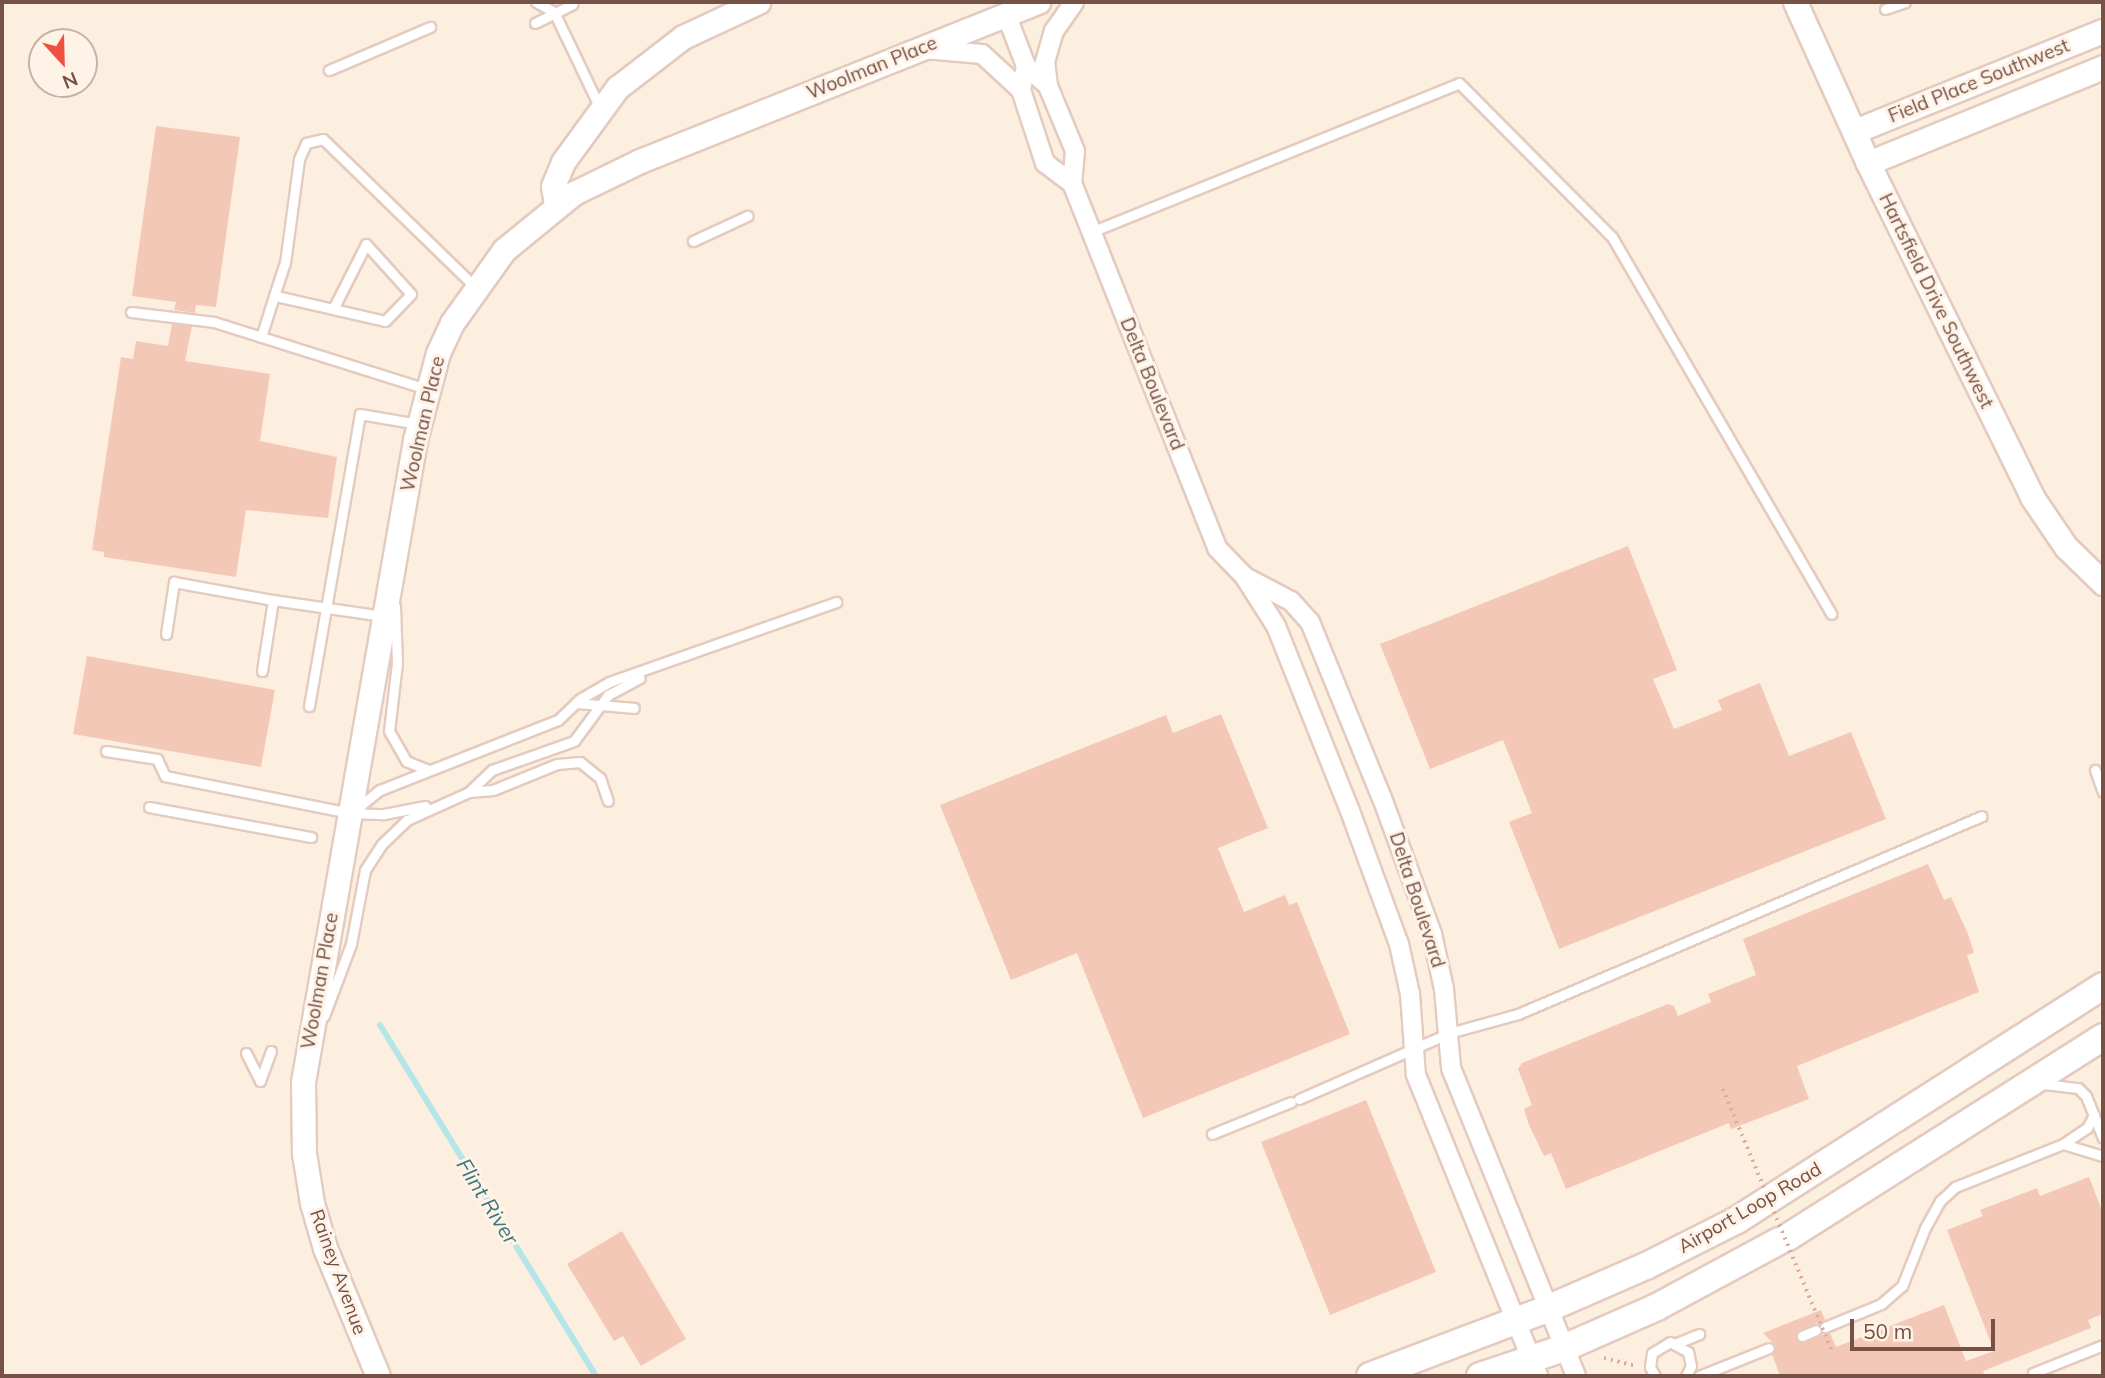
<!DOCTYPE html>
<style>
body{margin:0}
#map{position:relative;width:2105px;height:1378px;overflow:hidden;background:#fdefe0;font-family:Mulish,sans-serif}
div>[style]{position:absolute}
.stream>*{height:6px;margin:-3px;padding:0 3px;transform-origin:3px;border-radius:3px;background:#b4e6e8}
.building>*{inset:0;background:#f4c8b6}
.path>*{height:3.5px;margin-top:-1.75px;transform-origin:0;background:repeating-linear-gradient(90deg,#d9ab9a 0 2px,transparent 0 7px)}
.roads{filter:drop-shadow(2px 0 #e4cbbf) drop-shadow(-2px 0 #e4cbbf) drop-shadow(0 2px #e4cbbf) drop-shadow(0 -2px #e4cbbf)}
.service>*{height:9px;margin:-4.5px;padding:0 4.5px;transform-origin:4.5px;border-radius:4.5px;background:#fff}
.minor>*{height:18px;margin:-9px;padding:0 9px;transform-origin:9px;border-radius:9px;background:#fff}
.tertiary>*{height:23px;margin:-11.5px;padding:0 11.5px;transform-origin:11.5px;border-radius:11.5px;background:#fff}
.secondary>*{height:26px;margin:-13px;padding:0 13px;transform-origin:13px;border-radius:13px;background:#fff}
.path-bridge>*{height:3.5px;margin-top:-1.75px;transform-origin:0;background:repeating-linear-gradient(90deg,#d9ab9a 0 2px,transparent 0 7px)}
span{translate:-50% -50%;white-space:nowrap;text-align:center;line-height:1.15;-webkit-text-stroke:6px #fff3e8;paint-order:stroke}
.street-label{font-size:19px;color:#755146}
.water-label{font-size:21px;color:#3a787c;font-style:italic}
.frame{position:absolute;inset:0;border:4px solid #755146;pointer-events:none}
.north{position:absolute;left:28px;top:28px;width:70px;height:70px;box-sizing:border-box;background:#fff3e8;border:2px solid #c8b2a7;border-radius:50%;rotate:158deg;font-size:19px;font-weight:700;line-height:28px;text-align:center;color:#755146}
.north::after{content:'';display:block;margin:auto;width:24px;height:32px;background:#ef513e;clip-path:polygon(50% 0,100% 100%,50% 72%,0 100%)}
.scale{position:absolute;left:1850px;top:1319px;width:145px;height:32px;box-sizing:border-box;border:4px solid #755146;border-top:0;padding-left:9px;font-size:21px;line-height:24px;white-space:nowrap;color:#755146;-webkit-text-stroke:5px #fff3e8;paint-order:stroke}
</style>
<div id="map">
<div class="stream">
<div style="left:380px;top:1025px;width:412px;rotate:58.4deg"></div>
</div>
<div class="building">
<div style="clip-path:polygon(156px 126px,240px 137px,216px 307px,196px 305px,195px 313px,174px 310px,176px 302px,132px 296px)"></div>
<div style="clip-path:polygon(172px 324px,192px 326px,185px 361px,270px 374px,260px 441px,337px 457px,328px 518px,246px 510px,236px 577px,104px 557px,104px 552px,92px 550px,121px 357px,133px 359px,136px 341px,168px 346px)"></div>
<div style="clip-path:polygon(1628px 546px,1677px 670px,1653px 679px,1674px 729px,1722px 710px,1718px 700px,1760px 683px,1789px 756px,1851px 732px,1886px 819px,1559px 949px,1509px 822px,1532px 813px,1503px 740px,1430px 769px,1380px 644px)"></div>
<div style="clip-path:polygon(87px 656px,275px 690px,261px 767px,73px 734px)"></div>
<div style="clip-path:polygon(1221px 714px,1268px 828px,1218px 848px,1244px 912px,1285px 895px,1289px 905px,1297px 902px,1350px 1034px,1143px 1118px,1077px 953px,1011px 980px,940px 805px,1166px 715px,1173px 733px)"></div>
<div style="clip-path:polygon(1928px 864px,1944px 900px,1951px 897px,1968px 934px,1974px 953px,1967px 955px,1979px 992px,1797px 1066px,1809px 1099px,1731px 1129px,1729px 1123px,1566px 1189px,1551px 1153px,1544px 1156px,1529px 1125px,1524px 1109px,1532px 1105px,1518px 1069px,1522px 1063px,1668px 1004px,1674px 1006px,1678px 1016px,1711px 1002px,1708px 994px,1756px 975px,1743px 939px)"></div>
<div style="clip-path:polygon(1366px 1100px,1436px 1272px,1330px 1315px,1261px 1142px)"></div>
<div style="clip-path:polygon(2089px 1177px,2103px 1213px,2103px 1314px,2088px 1320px,2091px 1328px,1983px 1371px,1985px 1376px,1780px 1376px,1772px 1354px,1776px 1346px,1763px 1333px,1821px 1310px,1825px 1320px,1797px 1331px,1798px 1342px,1830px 1333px,1836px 1347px,1944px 1305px,1966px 1361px,1994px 1351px,1947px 1230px,1983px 1216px,1980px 1210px,2037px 1188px,2040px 1196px)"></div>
<div style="clip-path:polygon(622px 1231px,686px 1339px,641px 1366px,623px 1336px,614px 1341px,567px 1264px)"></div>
</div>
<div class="path">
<div style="left:1604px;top:1358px;width:33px;rotate:14deg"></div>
</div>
<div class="roads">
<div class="service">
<div style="left:536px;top:2px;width:21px;rotate:29deg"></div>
<div style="left:554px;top:12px;width:104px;rotate:64.4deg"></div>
<div style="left:1885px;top:9px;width:21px;rotate:-19deg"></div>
<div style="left:535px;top:23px;width:42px;rotate:-26.6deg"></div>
<div style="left:329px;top:70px;width:110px;rotate:-23.1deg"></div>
<div style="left:1091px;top:232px;width:397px;rotate:-22deg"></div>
<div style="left:1459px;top:83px;width:217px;rotate:45.2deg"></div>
<div style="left:1612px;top:237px;width:436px;rotate:59.8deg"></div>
<div style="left:693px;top:241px;width:60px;rotate:-24.8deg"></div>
<div style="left:274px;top:296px;width:35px;rotate:-72deg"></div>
<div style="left:285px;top:263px;width:105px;rotate:-82.3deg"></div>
<div style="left:299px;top:159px;width:17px;rotate:-66deg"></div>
<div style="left:306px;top:143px;width:17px;rotate:-13deg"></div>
<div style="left:323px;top:139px;width:212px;rotate:44.2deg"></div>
<div style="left:131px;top:312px;width:84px;rotate:6.9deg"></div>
<div style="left:214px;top:322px;width:222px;rotate:17.5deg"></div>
<div style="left:261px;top:337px;width:43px;rotate:-72.4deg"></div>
<div style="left:274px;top:296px;width:2px"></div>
<div style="left:276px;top:296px;width:58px;rotate:12.8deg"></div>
<div style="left:333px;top:309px;width:53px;rotate:13deg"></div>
<div style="left:385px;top:321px;width:37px;rotate:-46deg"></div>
<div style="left:411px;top:294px;width:67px;rotate:-132deg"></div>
<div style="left:366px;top:244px;width:73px;rotate:116.9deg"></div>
<div style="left:395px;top:606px;width:57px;rotate:88deg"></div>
<div style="left:397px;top:663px;width:68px;rotate:96.7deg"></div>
<div style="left:389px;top:731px;width:34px;rotate:60deg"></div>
<div style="left:406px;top:761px;width:24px;rotate:22deg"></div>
<div style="left:166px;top:634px;width:53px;rotate:-81.3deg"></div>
<div style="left:174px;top:582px;width:101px;rotate:10.3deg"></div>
<div style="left:262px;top:671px;width:72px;rotate:-81.2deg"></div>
<div style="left:273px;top:600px;width:111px;rotate:8.3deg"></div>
<div style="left:576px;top:703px;width:58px;rotate:4.9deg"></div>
<div style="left:309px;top:706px;width:296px;rotate:-80.1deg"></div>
<div style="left:360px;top:414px;width:59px;rotate:9.8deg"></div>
<div style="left:106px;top:751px;width:52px;rotate:8.9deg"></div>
<div style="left:157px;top:759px;width:19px;rotate:65deg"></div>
<div style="left:165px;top:776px;width:190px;rotate:11.3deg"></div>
<div style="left:351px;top:813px;width:33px;rotate:2deg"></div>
<div style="left:384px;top:814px;width:42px;rotate:-11deg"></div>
<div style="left:2095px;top:770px;width:23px;rotate:70deg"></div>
<div style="left:469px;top:792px;width:32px;rotate:-44deg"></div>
<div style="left:492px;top:770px;width:87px;rotate:-19.5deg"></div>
<div style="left:574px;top:741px;width:57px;rotate:-53.5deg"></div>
<div style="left:608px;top:695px;width:36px;rotate:-28deg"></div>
<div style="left:149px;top:807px;width:165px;rotate:10.5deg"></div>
<div style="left:355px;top:810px;width:32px;rotate:-39deg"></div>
<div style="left:380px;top:790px;width:191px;rotate:-21.5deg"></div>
<div style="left:558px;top:720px;width:30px;rotate:-44deg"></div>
<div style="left:580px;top:699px;width:34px;rotate:-30deg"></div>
<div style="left:609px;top:682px;width:241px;rotate:-19.4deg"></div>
<div style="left:324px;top:1016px;width:77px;rotate:-69.4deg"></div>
<div style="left:351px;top:944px;width:75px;rotate:-79.3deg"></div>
<div style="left:365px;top:870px;width:31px;rotate:-57deg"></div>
<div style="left:382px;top:844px;width:35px;rotate:-44deg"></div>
<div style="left:407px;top:820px;width:68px;rotate:-24.3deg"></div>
<div style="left:469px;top:792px;width:24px;rotate:-5deg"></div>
<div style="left:493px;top:790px;width:69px;rotate:-22.1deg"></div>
<div style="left:557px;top:764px;width:23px;rotate:-5deg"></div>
<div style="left:580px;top:762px;width:26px;rotate:39deg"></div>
<div style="left:600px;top:778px;width:24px;rotate:71deg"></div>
<div style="left:246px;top:1053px;width:31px;rotate:63deg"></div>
<div style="left:260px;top:1081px;width:32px;rotate:-70deg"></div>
<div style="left:2044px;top:1084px;width:34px;rotate:7deg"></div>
<div style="left:2078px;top:1088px;width:11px;rotate:45deg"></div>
<div style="left:2086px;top:1096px;width:45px;rotate:68deg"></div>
<div style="left:1299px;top:1099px;width:164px;rotate:-23.7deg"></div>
<div style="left:1449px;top:1033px;width:72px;rotate:-15.4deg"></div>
<div style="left:1518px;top:1014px;width:504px;rotate:-23.11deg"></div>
<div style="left:1212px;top:1134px;width:85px;rotate:-22.1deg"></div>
<div style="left:2063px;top:1144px;width:42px;rotate:16.7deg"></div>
<div style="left:1825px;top:1327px;width:61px;rotate:-22.3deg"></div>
<div style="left:1881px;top:1304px;width:28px;rotate:-41deg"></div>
<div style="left:1902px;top:1286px;width:62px;rotate:-68.4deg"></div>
<div style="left:1925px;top:1228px;width:31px;rotate:-61deg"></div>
<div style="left:1940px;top:1201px;width:21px;rotate:-43deg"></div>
<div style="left:1955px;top:1187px;width:116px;rotate:-21.7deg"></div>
<div style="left:2063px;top:1144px;width:29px;rotate:-34deg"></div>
<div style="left:2087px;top:1128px;width:15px;rotate:-62deg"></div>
<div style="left:1802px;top:1336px;width:15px;rotate:-23deg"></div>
<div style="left:1677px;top:1343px;width:24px;rotate:-22deg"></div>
<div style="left:2033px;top:1373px;width:75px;rotate:-21.8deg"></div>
<div style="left:1655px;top:1376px;width:10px;rotate:-119deg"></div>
<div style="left:1650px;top:1367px;width:14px;rotate:-82deg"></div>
<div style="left:1652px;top:1353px;width:21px;rotate:-31deg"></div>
<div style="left:1670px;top:1342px;width:21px;rotate:29deg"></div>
<div style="left:1688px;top:1352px;width:14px;rotate:78deg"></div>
<div style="left:1691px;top:1366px;width:11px;rotate:117deg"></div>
<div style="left:1699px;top:1376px;width:75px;rotate:-21.8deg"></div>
</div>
<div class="minor">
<div style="left:1006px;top:14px;width:56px;rotate:69deg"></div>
<div style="left:1026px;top:66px;width:30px;rotate:42deg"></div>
<div style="left:1048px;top:86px;width:70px;rotate:67.4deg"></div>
<div style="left:1075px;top:151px;width:32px;rotate:95deg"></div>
<div style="left:1072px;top:183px;width:393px;rotate:68.3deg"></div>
<div style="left:1217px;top:548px;width:39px;rotate:46deg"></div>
<div style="left:1244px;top:576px;width:59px;rotate:57.4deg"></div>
<div style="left:1276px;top:626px;width:199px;rotate:68.2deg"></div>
<div style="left:1350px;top:811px;width:142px;rotate:69.8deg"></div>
<div style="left:1399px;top:944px;width:51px;rotate:77.6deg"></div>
<div style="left:1410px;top:994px;width:81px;rotate:85.8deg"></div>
<div style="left:1416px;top:1075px;width:325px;rotate:67.9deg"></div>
<div style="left:925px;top:49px;width:57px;rotate:5deg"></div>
<div style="left:982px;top:54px;width:53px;rotate:42.7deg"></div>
<div style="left:1026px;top:66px;width:25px;rotate:102deg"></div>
<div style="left:1021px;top:90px;width:77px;rotate:71.8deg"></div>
<div style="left:1045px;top:163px;width:34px;rotate:37deg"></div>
<div style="left:1048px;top:86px;width:24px;rotate:-97deg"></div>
<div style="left:1045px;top:62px;width:32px;rotate:-74deg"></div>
<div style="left:1054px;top:31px;width:35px;rotate:-55deg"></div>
<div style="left:1247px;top:578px;width:50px;rotate:27.6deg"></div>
<div style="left:1291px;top:601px;width:28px;rotate:48deg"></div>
<div style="left:1310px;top:622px;width:190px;rotate:67.8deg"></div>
<div style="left:1382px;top:798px;width:145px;rotate:69.8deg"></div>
<div style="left:1432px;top:934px;width:56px;rotate:77.7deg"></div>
<div style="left:1444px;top:989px;width:79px;rotate:84.9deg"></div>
<div style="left:1451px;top:1068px;width:332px;rotate:67.9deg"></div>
</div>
<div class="tertiary">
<div style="left:1795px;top:2px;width:177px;rotate:65.6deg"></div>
<div style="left:1868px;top:163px;width:372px;rotate:63.8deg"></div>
<div style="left:2032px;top:497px;width:60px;rotate:55.8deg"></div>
<div style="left:2066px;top:547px;width:52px;rotate:44.2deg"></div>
<div style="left:1855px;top:131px;width:267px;rotate:-22deg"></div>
<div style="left:1868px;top:163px;width:254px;rotate:-22.2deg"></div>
<div style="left:556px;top:205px;width:19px;rotate:-99deg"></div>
<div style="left:553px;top:186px;width:26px;rotate:-67deg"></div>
<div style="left:563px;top:162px;width:92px;rotate:-53.9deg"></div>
<div style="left:617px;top:88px;width:83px;rotate:-37.7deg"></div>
<div style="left:683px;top:37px;width:83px;rotate:-25deg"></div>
<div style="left:378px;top:1376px;width:139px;rotate:-112.5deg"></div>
<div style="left:325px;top:1248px;width:47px;rotate:-106.1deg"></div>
<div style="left:312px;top:1203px;width:51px;rotate:-99.1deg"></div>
<div style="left:304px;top:1153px;width:71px;rotate:-90.8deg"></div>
<div style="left:303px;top:1082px;width:652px;rotate:-80.1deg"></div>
<div style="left:415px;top:440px;width:90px;rotate:-75.2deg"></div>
<div style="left:438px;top:353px;width:33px;rotate:-65deg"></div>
<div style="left:452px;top:323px;width:90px;rotate:-54.5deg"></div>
<div style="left:504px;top:250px;width:90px;rotate:-39.2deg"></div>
<div style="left:574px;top:193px;width:73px;rotate:-25.9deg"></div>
<div style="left:640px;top:161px;width:429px;rotate:-21.8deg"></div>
</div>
<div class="secondary">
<div style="left:1788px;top:1237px;width:373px;rotate:-32.4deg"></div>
<div style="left:1370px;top:1376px;width:189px;rotate:-20.7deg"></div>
<div style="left:1547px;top:1309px;width:108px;rotate:-23.5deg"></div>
<div style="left:1646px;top:1266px;width:102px;rotate:-26.8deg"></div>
<div style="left:1737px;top:1220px;width:434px;rotate:-32.6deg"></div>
<div style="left:1480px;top:1376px;width:89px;rotate:-18.4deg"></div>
<div style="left:1564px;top:1348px;width:102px;rotate:-23.8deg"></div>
<div style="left:1657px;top:1307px;width:139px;rotate:-28.4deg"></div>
</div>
</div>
<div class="path-bridge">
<div style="left:1723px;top:1089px;width:282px;rotate:67.4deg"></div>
</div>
<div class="street-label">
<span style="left:872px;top:68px;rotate:-22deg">Woolman Place</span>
<span style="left:1979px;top:81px;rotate:-22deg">Field Place Southwest</span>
<span style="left:1936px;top:301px;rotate:64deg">Hartsfield Drive Southwest</span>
<span style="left:1152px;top:384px;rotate:68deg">Delta Boulevard</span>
<span style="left:423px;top:424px;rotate:-77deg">Woolman Place</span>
<span style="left:1417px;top:900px;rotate:72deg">Delta Boulevard</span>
<span style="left:320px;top:981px;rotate:-80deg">Woolman Place</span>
<span style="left:1750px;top:1208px;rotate:-30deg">Airport Loop Road</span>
<span style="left:338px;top:1272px;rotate:70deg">Rainey Avenue</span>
</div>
<div class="water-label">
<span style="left:488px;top:1201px;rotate:58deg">Flint River</span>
</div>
<div class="frame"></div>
<div class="north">N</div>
<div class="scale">50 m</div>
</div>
